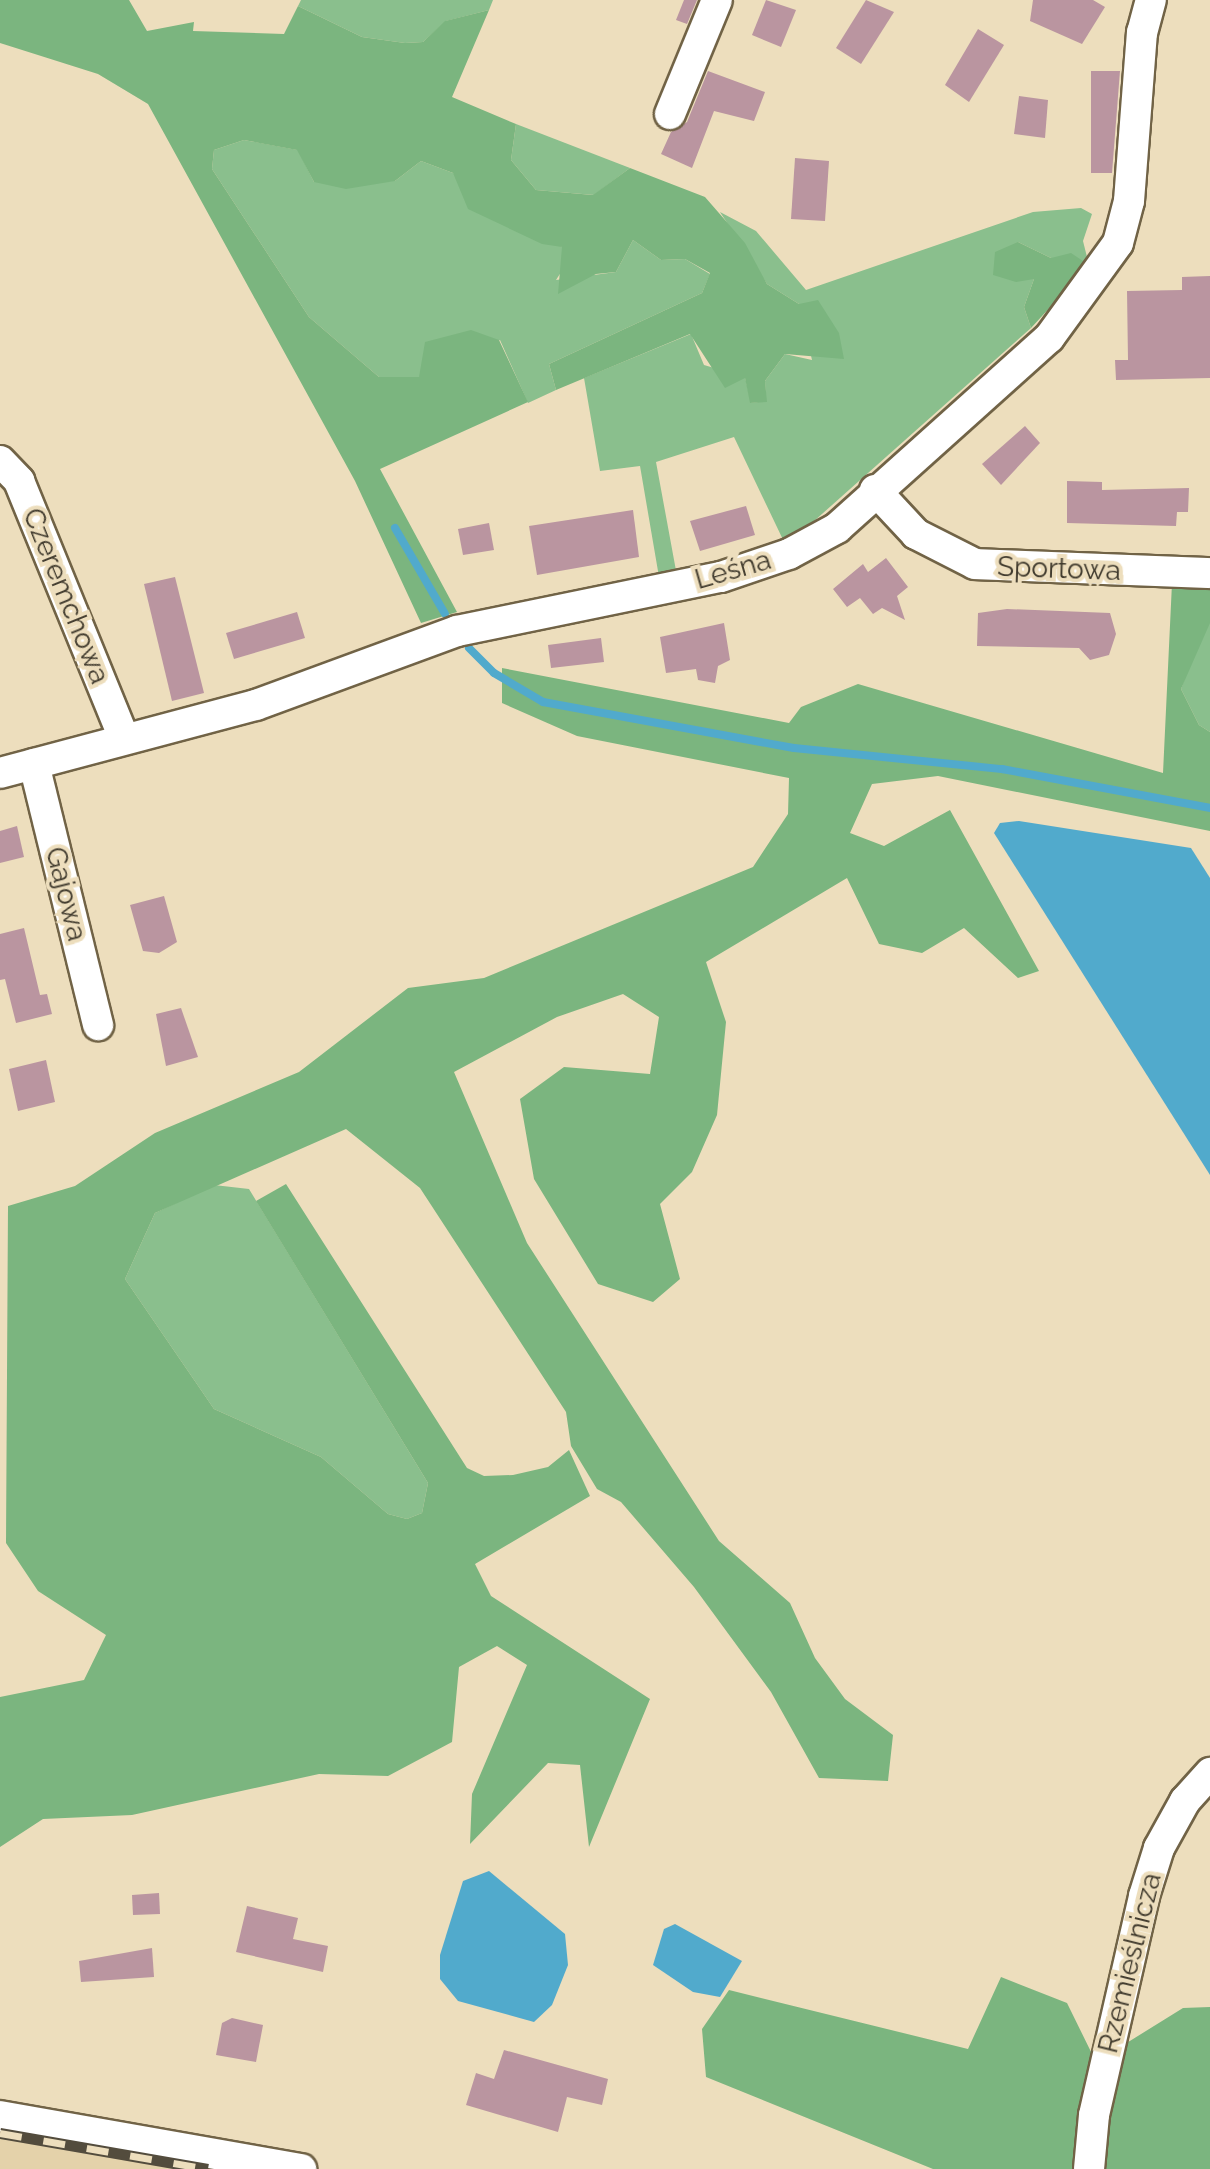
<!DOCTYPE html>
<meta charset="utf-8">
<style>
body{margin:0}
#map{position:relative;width:1210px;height:2169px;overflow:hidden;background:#eddebd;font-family:Raleway,sans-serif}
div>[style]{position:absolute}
.built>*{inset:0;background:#e4d2aa}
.green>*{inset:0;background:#8abf8d}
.forest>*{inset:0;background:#7bb57f}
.water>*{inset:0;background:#51aacc}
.stream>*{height:8px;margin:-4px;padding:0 4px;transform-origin:4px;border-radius:4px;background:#51aacc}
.building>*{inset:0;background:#ba95a0}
.roads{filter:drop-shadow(2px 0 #716346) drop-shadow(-2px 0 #716346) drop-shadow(0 2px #716346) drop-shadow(0 -2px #716346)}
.minor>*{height:30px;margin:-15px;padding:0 15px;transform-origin:15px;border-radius:15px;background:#fff}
.rail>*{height:11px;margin-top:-5.5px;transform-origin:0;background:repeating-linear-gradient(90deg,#eddebd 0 22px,#534c3d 0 44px);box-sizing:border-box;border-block:2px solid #534c3d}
span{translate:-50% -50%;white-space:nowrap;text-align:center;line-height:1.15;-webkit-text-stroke:8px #eddebd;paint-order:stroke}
.street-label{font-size:28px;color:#403a2d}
</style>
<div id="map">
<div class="built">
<div style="clip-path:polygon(0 2124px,280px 2169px,0 2169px)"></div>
</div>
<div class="green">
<div style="clip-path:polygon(301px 0,493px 0,489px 10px,446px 21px,423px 42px,405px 43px,362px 37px,298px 6px)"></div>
<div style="clip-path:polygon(516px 124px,630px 168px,594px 195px,536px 190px,511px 160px)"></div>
<div style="clip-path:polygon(244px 140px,298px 150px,314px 182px,395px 181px,421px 161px,453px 173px,562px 247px,565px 266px,556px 280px,616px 272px,633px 240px,661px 260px,685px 259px,710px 274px,702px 293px,549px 364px,556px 390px,528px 403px,500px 340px,419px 377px,379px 377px,309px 317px,212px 169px,214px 150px)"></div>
<div style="clip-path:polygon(1081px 208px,1092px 214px,1083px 241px,1089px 265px,1051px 258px,1018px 242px,1034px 279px,1024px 307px,1031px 328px,786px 546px,734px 437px,656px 462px,677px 576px,659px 577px,640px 466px,600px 471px,584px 378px,691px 334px,704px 365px,745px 377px,751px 403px,766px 401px,765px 381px,785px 354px,812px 360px,799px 304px,767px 284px,720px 212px,756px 231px,806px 290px,1033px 212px)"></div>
<div style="clip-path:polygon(1205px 623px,1210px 623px,1210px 732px,1199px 725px,1181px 689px)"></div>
<div style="clip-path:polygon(214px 1185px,249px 1189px,428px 1483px,422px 1513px,407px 1519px,388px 1514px,321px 1457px,214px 1409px,125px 1279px,155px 1213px)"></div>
</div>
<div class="forest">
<div style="clip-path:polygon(0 0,129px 0,147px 31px,194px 22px,193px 31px,284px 34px,298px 6px,362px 37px,405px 43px,423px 42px,445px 21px,489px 10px,452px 97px,516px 124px,511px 160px,536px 190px,593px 195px,630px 168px,705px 197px,745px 243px,767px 284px,799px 304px,818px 300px,839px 333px,844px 359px,785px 354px,765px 381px,767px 402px,750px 403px,745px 378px,725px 388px,690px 334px,556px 390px,549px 364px,702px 293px,710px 273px,685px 259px,661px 260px,633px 240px,616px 272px,596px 274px,558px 294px,562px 247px,542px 244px,468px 209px,453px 173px,421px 161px,395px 181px,346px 189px,314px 182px,297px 150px,244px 140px,214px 150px,212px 169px,309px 317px,379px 377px,419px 377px,425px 342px,471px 330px,499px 340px,528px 402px,380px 469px,457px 612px,421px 623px,355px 481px,148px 104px,98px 74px,0 43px)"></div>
<div style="clip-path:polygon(1018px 242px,1051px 258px,1071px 253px,1089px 265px,1031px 328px,1024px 307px,1034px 279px,1016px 282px,993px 275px,995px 252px)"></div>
<div style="clip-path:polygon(1172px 583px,1210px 583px,1210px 623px,1181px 689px,1199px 725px,1210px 732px,1210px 831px,938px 776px,872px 784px,850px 833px,884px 846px,950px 810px,1039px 971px,1018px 978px,964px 928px,922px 953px,879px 944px,847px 878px,706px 962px,726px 1022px,717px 1115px,692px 1172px,660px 1204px,680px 1279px,653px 1302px,598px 1284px,534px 1179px,520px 1099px,564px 1067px,650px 1074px,659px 1017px,623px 994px,557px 1017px,454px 1072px,527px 1243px,719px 1541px,790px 1603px,815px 1658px,845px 1699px,893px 1735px,888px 1781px,819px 1778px,771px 1692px,694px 1587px,621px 1502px,597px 1489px,571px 1446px,566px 1412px,420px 1188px,346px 1129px,155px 1213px,125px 1279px,214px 1409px,321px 1457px,388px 1514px,407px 1519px,422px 1513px,428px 1483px,256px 1201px,286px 1184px,467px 1468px,484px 1476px,513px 1475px,548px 1467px,569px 1450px,590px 1496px,475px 1564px,491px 1596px,650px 1699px,589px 1847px,580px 1765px,548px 1763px,470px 1844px,472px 1794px,527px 1665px,497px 1646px,459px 1667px,452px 1742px,388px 1776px,319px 1774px,132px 1815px,43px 1819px,0 1847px,0 1697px,84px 1680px,106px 1635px,38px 1591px,6px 1543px,8px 1206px,75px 1186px,155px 1133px,299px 1072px,408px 988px,484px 978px,753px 867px,788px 814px,789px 778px,577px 736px,502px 703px,502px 668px,789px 723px,801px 707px,858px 684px,1163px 773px)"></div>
<div style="clip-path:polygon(1001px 1977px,1067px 2003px,1096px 2062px,1183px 2008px,1210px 2007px,1210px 2169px,933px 2169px,706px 2077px,702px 2029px,729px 1990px,968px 2049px)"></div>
</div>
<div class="water">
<div style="clip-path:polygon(1019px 821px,1191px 848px,1210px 878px,1210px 1175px,994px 833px,1000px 823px)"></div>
<div style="clip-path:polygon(489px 1871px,565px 1934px,568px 1965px,552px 2005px,534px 2022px,458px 2001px,440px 1979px,440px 1955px,463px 1881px)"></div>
<div style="clip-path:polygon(675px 1924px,742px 1961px,720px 1997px,693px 1992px,653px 1965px,664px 1929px)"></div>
</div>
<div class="stream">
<div style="left:395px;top:528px;width:99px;rotate:59.8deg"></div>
<div style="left:469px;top:648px;width:35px;rotate:45deg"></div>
<div style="left:494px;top:673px;width:57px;rotate:30.6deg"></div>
<div style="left:543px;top:702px;width:255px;rotate:10.4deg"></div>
<div style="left:794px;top:748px;width:209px;rotate:5.8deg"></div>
<div style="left:1002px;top:769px;width:212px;rotate:10.6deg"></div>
</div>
<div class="building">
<div style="clip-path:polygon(684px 0,697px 0,687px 24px,676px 20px)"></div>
<div style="clip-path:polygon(766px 0,796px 10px,781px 47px,752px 35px)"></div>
<div style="clip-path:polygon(866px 0,894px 12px,861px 64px,836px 48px)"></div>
<div style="clip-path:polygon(1033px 0,1093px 0,1105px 7px,1082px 44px,1030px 21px)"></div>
<div style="clip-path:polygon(978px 29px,1004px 45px,969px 102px,945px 85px)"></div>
<div style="clip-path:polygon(708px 71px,765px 92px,754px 121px,714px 111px,692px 168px,661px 154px,671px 132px,687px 122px)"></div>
<div style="clip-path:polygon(1091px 71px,1120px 71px,1112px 173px,1091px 173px)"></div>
<div style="clip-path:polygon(1019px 96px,1048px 100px,1045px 138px,1014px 134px)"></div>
<div style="clip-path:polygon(795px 158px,829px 161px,825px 221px,791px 219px)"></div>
<div style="clip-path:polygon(1210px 276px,1210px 378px,1116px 380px,1115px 360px,1128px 360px,1127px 291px,1182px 290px,1182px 277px)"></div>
<div style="clip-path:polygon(1025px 426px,1040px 443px,1001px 485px,982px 464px)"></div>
<div style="clip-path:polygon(1067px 481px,1102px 482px,1102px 490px,1189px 488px,1188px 512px,1177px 512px,1176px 526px,1067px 523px)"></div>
<div style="clip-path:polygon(746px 506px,755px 535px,700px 551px,690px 521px)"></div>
<div style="clip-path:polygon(633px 510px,639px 557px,537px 575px,529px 526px)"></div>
<div style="clip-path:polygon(489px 523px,494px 550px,463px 555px,458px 529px)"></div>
<div style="clip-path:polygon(886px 558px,908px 587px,897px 596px,905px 620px,882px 608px,873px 614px,860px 598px,847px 607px,833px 589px,863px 564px,868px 572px)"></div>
<div style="clip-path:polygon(175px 577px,204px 693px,172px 701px,144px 584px)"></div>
<div style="clip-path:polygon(1007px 609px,1110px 613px,1116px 634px,1109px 655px,1090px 660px,1079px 648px,977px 646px,978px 613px)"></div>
<div style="clip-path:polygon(297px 612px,305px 638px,234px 659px,226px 633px)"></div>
<div style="clip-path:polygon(724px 623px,730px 660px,718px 666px,715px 683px,698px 680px,696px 669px,666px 673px,660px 637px)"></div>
<div style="clip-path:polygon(601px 638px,604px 662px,551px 668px,548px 645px)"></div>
<div style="clip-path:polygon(17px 826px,24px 857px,0 863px,0 831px)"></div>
<div style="clip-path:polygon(164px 896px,177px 942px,159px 953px,143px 951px,130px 905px)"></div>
<div style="clip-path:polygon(24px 928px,40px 995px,47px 994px,52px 1014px,16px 1023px,5px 979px,0 980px,0 934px)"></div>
<div style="clip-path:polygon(181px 1008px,198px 1057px,166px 1066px,156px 1014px)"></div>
<div style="clip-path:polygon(46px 1060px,55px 1102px,18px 1111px,9px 1069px)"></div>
<div style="clip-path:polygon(159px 1893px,160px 1914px,133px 1915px,132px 1895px)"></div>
<div style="clip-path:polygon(247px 1906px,298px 1918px,293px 1939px,328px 1946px,323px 1972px,236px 1952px)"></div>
<div style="clip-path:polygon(152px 1948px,154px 1977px,81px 1982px,79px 1961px)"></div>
<div style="clip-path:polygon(232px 2018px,263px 2025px,256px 2062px,216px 2055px,222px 2023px)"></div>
<div style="clip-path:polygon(504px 2050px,608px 2079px,602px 2105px,567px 2097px,558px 2132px,466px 2105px,476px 2073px,494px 2079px)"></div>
</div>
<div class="roads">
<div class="minor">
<div style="left:670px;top:114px;width:123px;rotate:-67.6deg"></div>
<div style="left:0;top:461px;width:28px;rotate:46deg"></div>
<div style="left:19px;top:481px;width:278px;rotate:67.8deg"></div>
<div style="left:875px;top:490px;width:60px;rotate:47deg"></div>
<div style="left:916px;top:534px;width:66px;rotate:27deg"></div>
<div style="left:975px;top:564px;width:235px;rotate:2.2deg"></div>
<div style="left:34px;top:764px;width:269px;rotate:76.2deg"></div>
<div style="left:0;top:773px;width:265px;rotate:-14.9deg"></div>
<div style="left:256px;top:705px;width:214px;rotate:-20.2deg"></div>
<div style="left:457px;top:631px;width:269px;rotate:-11.6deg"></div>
<div style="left:721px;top:577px;width:72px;rotate:-18.7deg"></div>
<div style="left:789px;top:554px;width:55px;rotate:-28.4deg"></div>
<div style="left:837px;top:528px;width:285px;rotate:-41.9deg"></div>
<div style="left:1049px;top:338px;width:117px;rotate:-54deg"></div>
<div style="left:1118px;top:243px;width:43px;rotate:-75.3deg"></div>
<div style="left:1129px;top:201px;width:169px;rotate:-85.6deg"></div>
<div style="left:1142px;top:33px;width:34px;rotate:-75deg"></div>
<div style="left:0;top:2116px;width:306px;rotate:10deg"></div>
<div style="left:1089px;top:2169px;width:54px;rotate:-84.7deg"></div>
<div style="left:1094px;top:2115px;width:225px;rotate:-77.1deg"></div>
<div style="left:1144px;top:1896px;width:50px;rotate:-72.6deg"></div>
<div style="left:1159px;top:1848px;width:54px;rotate:-61deg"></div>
<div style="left:1185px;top:1801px;width:38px;rotate:-48deg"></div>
</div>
</div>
<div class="rail">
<div style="left:0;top:2133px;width:211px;rotate:9.8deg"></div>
</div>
<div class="street-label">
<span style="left:1059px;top:569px;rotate:2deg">Sportowa</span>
<span style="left:733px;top:570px;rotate:-16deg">Leśna</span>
<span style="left:66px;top:596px;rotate:68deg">Czeremchowa</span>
<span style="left:66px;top:894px;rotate:76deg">Gajowa</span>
<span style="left:1130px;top:1963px;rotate:-76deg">Rzemieślnicza</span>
</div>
</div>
